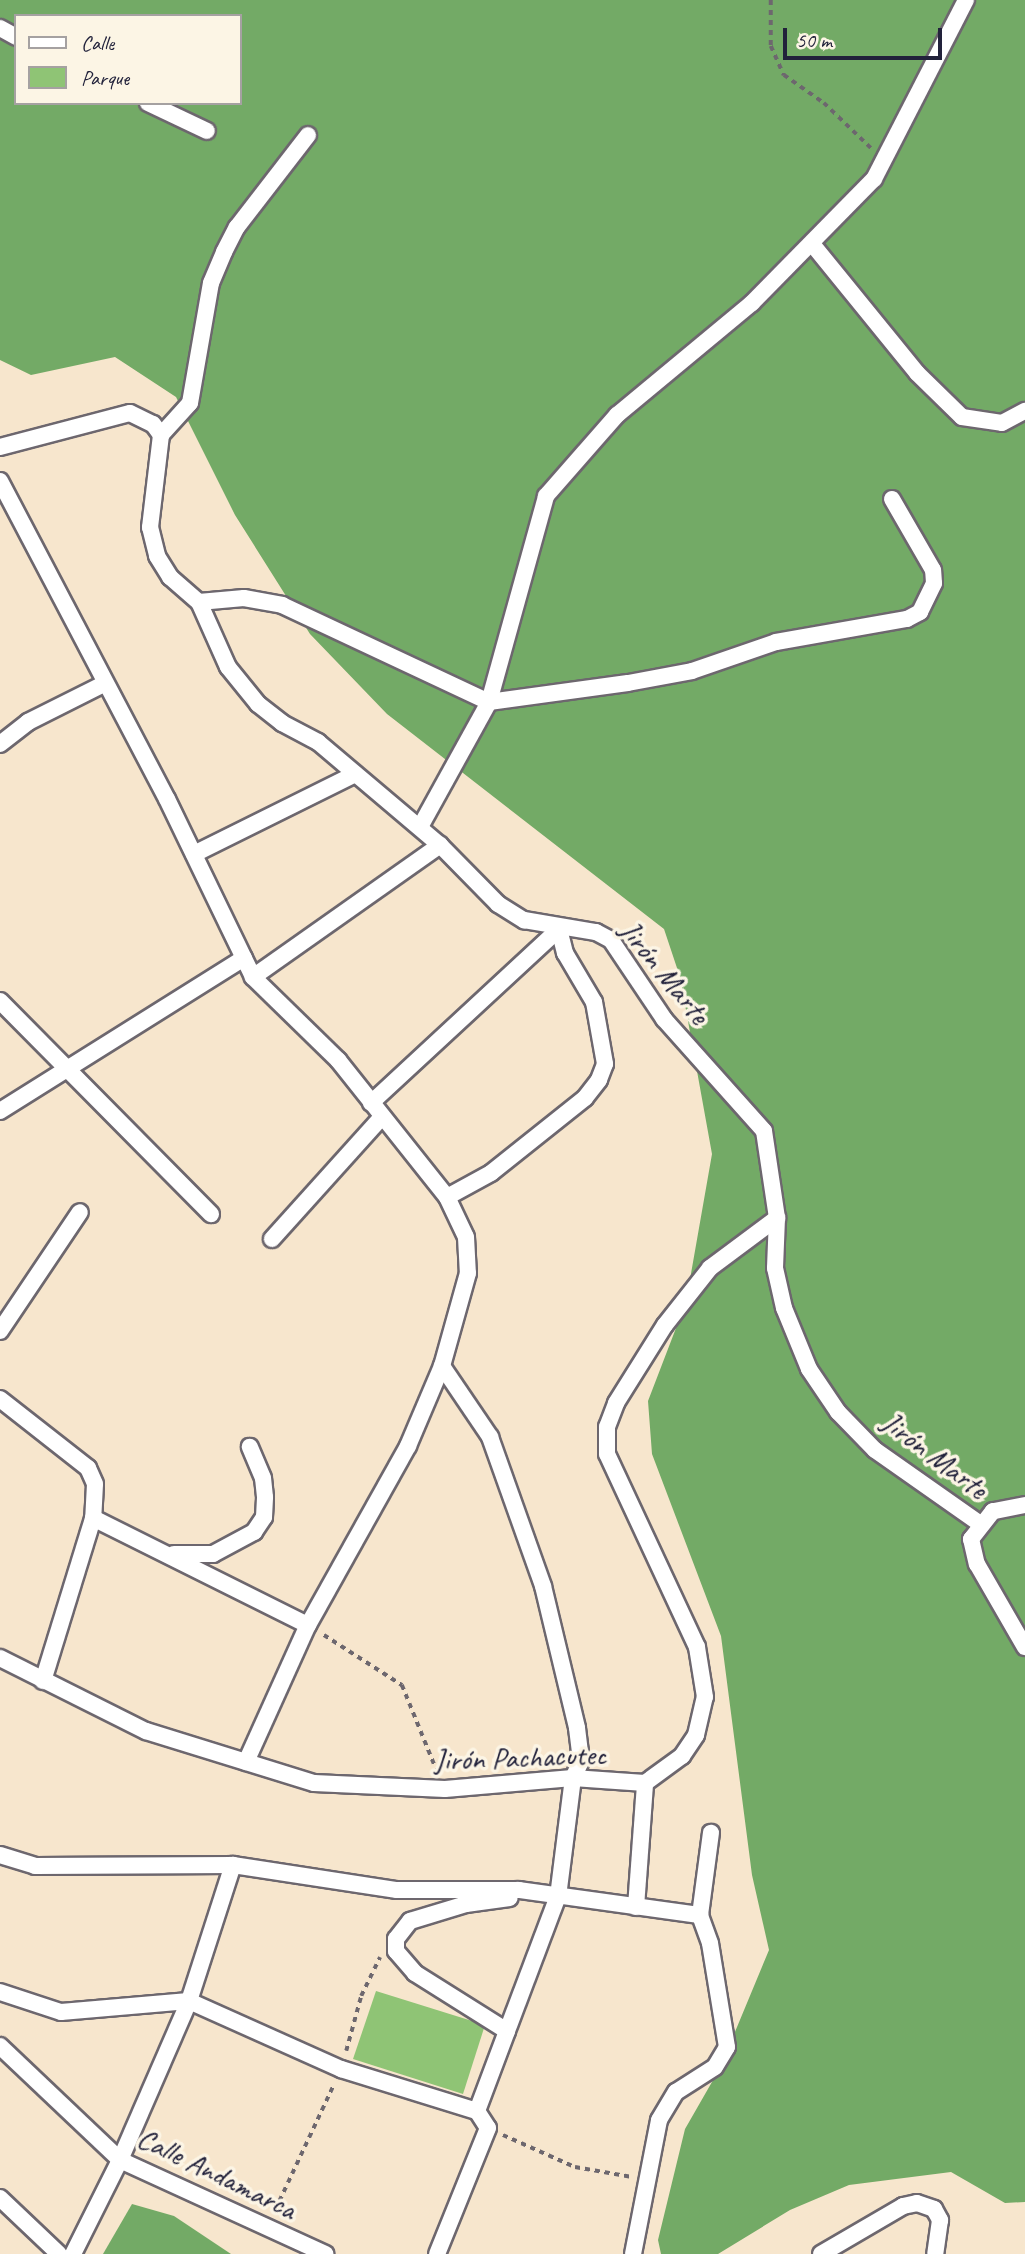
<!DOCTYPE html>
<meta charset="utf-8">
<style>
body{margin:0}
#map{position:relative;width:1025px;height:2254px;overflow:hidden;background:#f7e6cd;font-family:Caveat,sans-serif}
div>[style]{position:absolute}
.green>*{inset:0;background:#8fc475}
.forest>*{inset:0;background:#73aa66}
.path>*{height:3.5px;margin-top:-1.75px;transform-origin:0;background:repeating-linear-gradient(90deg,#6d676e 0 5px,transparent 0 10px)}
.roads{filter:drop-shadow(2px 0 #6d676e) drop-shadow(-2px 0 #6d676e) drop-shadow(0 2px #6d676e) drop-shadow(0 -2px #6d676e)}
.minor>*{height:16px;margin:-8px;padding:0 8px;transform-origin:8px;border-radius:8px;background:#fff}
span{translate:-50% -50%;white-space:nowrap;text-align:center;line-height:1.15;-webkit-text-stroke:7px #fcf5e5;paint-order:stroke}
.street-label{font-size:30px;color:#22223b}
.legend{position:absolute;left:14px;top:14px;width:228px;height:91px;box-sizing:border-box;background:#fcf5e5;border:2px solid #a5a1a1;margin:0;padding:9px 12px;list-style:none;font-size:21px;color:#22223b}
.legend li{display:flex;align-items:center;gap:14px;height:35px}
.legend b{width:35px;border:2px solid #a5a1a1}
.scale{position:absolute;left:783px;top:28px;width:159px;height:32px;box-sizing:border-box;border:4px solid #22223b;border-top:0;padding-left:9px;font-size:21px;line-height:24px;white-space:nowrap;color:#22223b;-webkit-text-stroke:5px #fcf5e5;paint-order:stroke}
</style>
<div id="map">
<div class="green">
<div style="clip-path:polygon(376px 1991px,485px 2025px,463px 2094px,353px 2059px)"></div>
</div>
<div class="forest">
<div style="clip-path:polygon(evenodd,0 0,1025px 0,1025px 2202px,1005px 2203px,951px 2172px,849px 2185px,790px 2210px,718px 2254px,661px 2254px,658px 2240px,685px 2129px,720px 2068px,769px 1950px,752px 1875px,721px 1636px,652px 1454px,648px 1401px,686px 1302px,712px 1154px,680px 977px,664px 929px,387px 714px,310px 634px,235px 515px,176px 397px,115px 357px,31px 375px,0 360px,0 0,16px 16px,240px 16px,240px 103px,16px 103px,16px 16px)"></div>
<div style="clip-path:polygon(132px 2204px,174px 2216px,231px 2254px,103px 2254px)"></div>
</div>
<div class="path">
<div style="left:771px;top:0;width:46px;rotate:90deg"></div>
<div style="left:771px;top:46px;width:32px;rotate:66deg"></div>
<div style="left:784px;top:75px;width:49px;rotate:35deg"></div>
<div style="left:824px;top:103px;width:65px;rotate:43.8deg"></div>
<div style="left:324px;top:1635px;width:93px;rotate:32.7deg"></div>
<div style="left:402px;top:1685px;width:93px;rotate:67.9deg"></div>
<div style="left:346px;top:2051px;width:57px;rotate:-74.7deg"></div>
<div style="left:361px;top:1996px;width:43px;rotate:-64deg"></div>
<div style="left:503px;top:2135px;width:79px;rotate:24deg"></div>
<div style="left:575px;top:2167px;width:58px;rotate:10deg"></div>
<div style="left:275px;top:2210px;width:139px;rotate:-64.9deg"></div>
</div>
<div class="roads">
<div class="minor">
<div style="left:0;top:28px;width:18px;rotate:29deg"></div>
<div style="left:148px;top:103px;width:65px;rotate:25.4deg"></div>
<div style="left:813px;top:245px;width:165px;rotate:50.9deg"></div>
<div style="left:917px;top:373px;width:63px;rotate:44.4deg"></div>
<div style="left:962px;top:417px;width:40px;rotate:8.5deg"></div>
<div style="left:1002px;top:423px;width:26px;rotate:-28deg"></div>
<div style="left:161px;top:435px;width:43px;rotate:-47.8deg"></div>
<div style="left:190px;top:403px;width:122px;rotate:-80.1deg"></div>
<div style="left:211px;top:283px;width:34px;rotate:-67deg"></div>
<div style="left:224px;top:252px;width:28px;rotate:-63deg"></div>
<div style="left:237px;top:227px;width:116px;rotate:-52.3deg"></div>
<div style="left:0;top:447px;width:134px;rotate:-14.7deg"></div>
<div style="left:130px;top:413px;width:25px;rotate:26deg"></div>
<div style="left:153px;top:424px;width:14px;rotate:54deg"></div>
<div style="left:161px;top:435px;width:93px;rotate:96.8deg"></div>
<div style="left:150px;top:527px;width:30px;rotate:76deg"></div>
<div style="left:157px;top:556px;width:25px;rotate:58deg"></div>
<div style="left:170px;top:577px;width:38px;rotate:41deg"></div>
<div style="left:199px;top:602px;width:71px;rotate:66deg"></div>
<div style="left:228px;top:667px;width:48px;rotate:51deg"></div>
<div style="left:258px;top:704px;width:31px;rotate:38deg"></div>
<div style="left:282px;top:723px;width:41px;rotate:27.8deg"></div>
<div style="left:318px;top:742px;width:160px;rotate:40.2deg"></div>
<div style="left:440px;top:845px;width:83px;rotate:45.5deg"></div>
<div style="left:498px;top:904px;width:31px;rotate:32deg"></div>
<div style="left:524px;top:920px;width:73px;rotate:9.5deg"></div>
<div style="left:596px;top:932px;width:17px;rotate:28deg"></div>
<div style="left:611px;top:940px;width:95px;rotate:56.1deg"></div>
<div style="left:664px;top:1019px;width:150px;rotate:48.2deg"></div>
<div style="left:764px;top:1131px;width:88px;rotate:81.5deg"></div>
<div style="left:777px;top:1218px;width:50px;rotate:92.3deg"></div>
<div style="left:775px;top:1268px;width:41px;rotate:77.3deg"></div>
<div style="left:784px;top:1308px;width:66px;rotate:67.7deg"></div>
<div style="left:809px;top:1369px;width:52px;rotate:56deg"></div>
<div style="left:838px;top:1412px;width:53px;rotate:45.8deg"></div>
<div style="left:875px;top:1450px;width:127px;rotate:35.1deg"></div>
<div style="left:0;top:481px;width:359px;rotate:62.3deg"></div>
<div style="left:167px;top:799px;width:198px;rotate:64.2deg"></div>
<div style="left:253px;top:977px;width:119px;rotate:44.3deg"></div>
<div style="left:338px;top:1060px;width:175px;rotate:51.5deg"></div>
<div style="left:447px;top:1197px;width:44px;rotate:64.6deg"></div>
<div style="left:466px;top:1237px;width:36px;rotate:87deg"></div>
<div style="left:468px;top:1273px;width:97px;rotate:105.6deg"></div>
<div style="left:442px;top:1366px;width:86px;rotate:55.9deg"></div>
<div style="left:490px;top:1437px;width:158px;rotate:70.4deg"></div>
<div style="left:543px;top:1586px;width:146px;rotate:76.5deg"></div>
<div style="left:577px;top:1728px;width:33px;rotate:83deg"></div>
<div style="left:581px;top:1761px;width:19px;rotate:115deg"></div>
<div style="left:573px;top:1778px;width:119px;rotate:97.2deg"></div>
<div style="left:558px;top:1896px;width:144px;rotate:110.7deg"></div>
<div style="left:199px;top:602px;width:45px;rotate:-5.1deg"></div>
<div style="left:244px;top:598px;width:39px;rotate:10deg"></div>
<div style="left:282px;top:605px;width:229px;rotate:25.1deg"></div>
<div style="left:489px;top:702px;width:140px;rotate:-7.8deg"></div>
<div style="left:628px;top:683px;width:65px;rotate:-10.6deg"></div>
<div style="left:692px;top:671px;width:89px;rotate:-19deg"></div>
<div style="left:776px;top:642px;width:133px;rotate:-10deg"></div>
<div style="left:907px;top:619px;width:15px;rotate:-28deg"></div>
<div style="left:920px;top:612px;width:32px;rotate:-64deg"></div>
<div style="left:934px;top:583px;width:13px;rotate:-94deg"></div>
<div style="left:933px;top:570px;width:82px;rotate:-120deg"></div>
<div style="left:0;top:744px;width:36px;rotate:-38deg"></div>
<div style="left:28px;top:722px;width:85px;rotate:-26.6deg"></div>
<div style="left:420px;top:827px;width:143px;rotate:-61.1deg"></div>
<div style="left:489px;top:702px;width:214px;rotate:-74.5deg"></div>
<div style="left:546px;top:496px;width:108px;rotate:-48.8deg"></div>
<div style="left:617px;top:415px;width:175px;rotate:-39.7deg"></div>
<div style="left:752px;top:303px;width:174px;rotate:-45.5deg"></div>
<div style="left:874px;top:179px;width:201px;rotate:-62.8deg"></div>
<div style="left:194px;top:854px;width:180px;rotate:-26.4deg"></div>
<div style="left:253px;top:977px;width:229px;rotate:-35.2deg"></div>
<div style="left:0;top:1001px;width:300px;rotate:45.3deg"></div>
<div style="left:371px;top:1103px;width:256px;rotate:-42.8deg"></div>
<div style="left:559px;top:929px;width:25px;rotate:76deg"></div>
<div style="left:565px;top:953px;width:57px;rotate:59.4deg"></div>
<div style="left:594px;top:1002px;width:63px;rotate:79.9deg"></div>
<div style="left:605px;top:1064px;width:17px;rotate:111deg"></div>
<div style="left:599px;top:1080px;width:23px;rotate:128deg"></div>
<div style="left:585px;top:1098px;width:120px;rotate:141.4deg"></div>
<div style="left:491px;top:1173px;width:50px;rotate:151.4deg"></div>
<div style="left:0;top:1111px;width:288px;rotate:-32.1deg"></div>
<div style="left:272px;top:1239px;width:163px;rotate:-48deg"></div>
<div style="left:0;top:1331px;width:143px;rotate:-56.1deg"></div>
<div style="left:0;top:1399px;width:112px;rotate:38.1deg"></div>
<div style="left:88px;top:1468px;width:17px;rotate:66deg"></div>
<div style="left:95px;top:1484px;width:34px;rotate:93deg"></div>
<div style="left:93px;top:1518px;width:240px;rotate:26.5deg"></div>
<div style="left:1025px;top:1505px;width:33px;rotate:169deg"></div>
<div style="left:993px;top:1511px;width:36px;rotate:128deg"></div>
<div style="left:971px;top:1539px;width:26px;rotate:77deg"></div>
<div style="left:977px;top:1564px;width:96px;rotate:60deg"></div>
<div style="left:174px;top:1554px;width:39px"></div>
<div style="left:213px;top:1554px;width:47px;rotate:-28.2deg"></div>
<div style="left:254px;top:1532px;width:18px;rotate:-56deg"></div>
<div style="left:264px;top:1517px;width:20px;rotate:-87deg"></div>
<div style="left:265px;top:1497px;width:19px;rotate:-96deg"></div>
<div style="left:263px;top:1478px;width:34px;rotate:-113deg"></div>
<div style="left:0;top:1658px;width:163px;rotate:26.6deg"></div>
<div style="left:146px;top:1731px;width:176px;rotate:17.2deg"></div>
<div style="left:314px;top:1783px;width:131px;rotate:2.6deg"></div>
<div style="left:445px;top:1789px;width:128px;rotate:-4.9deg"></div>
<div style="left:573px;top:1778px;width:72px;rotate:4deg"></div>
<div style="left:645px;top:1783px;width:46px;rotate:-36.1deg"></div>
<div style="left:682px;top:1756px;width:25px;rotate:-56deg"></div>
<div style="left:696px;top:1735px;width:39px;rotate:-77deg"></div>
<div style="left:705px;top:1697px;width:51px;rotate:-99.1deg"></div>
<div style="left:697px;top:1647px;width:213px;rotate:-115deg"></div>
<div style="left:607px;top:1454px;width:27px;rotate:-90deg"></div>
<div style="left:607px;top:1427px;width:26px;rotate:-69deg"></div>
<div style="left:616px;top:1403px;width:92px;rotate:-57.9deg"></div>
<div style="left:665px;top:1325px;width:73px;rotate:-51.7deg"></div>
<div style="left:710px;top:1268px;width:84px;rotate:-36.7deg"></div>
<div style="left:43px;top:1681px;width:170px;rotate:-72.9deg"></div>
<div style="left:246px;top:1762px;width:150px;rotate:-65.7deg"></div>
<div style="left:308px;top:1625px;width:205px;rotate:-60.8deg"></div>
<div style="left:408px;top:1446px;width:87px;rotate:-67deg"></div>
<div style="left:0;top:1855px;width:37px;rotate:17deg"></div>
<div style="left:35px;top:1866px;width:198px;rotate:-0.3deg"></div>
<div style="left:233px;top:1865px;width:166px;rotate:8.7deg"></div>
<div style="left:397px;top:1890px;width:122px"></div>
<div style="left:519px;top:1890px;width:183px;rotate:7.9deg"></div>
<div style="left:636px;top:1907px;width:124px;rotate:-85.8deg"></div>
<div style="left:0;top:1992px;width:64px;rotate:18.2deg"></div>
<div style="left:61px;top:2012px;width:128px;rotate:-4.9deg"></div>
<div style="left:189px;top:2001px;width:167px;rotate:24.1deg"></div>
<div style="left:341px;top:2069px;width:142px;rotate:17.2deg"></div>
<div style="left:477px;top:2111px;width:20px;rotate:57deg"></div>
<div style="left:488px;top:2128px;width:136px;rotate:112deg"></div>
<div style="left:0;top:2046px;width:166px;rotate:43.5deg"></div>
<div style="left:120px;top:2160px;width:226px;rotate:24.6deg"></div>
<div style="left:477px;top:2111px;width:85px;rotate:-69.4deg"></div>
<div style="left:507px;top:2031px;width:109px;rotate:-147.8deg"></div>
<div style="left:415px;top:1973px;width:29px;rotate:-131deg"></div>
<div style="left:396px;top:1951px;width:12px;rotate:-90deg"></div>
<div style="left:396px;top:1939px;width:23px;rotate:-52deg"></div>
<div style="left:410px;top:1921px;width:59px;rotate:-16.9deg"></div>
<div style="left:466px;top:1904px;width:44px;rotate:-7.8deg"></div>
<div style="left:0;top:2198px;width:81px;rotate:43.5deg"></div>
<div style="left:73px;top:2254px;width:105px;rotate:-63.4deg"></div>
<div style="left:120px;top:2160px;width:173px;rotate:-66.5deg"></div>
<div style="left:189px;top:2001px;width:143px;rotate:-72.1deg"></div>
<div style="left:633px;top:2254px;width:136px;rotate:-79deg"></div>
<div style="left:659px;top:2120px;width:33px;rotate:-59deg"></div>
<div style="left:676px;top:2092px;width:46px;rotate:-32.7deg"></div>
<div style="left:715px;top:2067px;width:23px;rotate:-59deg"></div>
<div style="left:727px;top:2047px;width:105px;rotate:-99.3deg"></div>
<div style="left:710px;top:1943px;width:30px;rotate:-110deg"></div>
<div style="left:700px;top:1915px;width:83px;rotate:-82.4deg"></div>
<div style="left:821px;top:2254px;width:95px;rotate:-30.3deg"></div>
<div style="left:903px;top:2206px;width:14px;rotate:-12deg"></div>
<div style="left:917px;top:2203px;width:18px;rotate:19deg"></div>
<div style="left:934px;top:2209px;width:13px;rotate:61deg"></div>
<div style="left:940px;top:2220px;width:34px;rotate:98deg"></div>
</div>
</div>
<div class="street-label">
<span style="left:665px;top:972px;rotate:51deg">Jirón Marte</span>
<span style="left:935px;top:1455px;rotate:37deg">Jirón Marte</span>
<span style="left:520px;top:1757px;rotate:-2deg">Jirón Pachacutec</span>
<span style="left:217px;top:2173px;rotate:26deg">Calle Andamarca</span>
</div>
<ul class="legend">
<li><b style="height:9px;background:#fff"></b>Calle</li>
<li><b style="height:19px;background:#8fc475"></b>Parque</li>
</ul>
<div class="scale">50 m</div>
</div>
